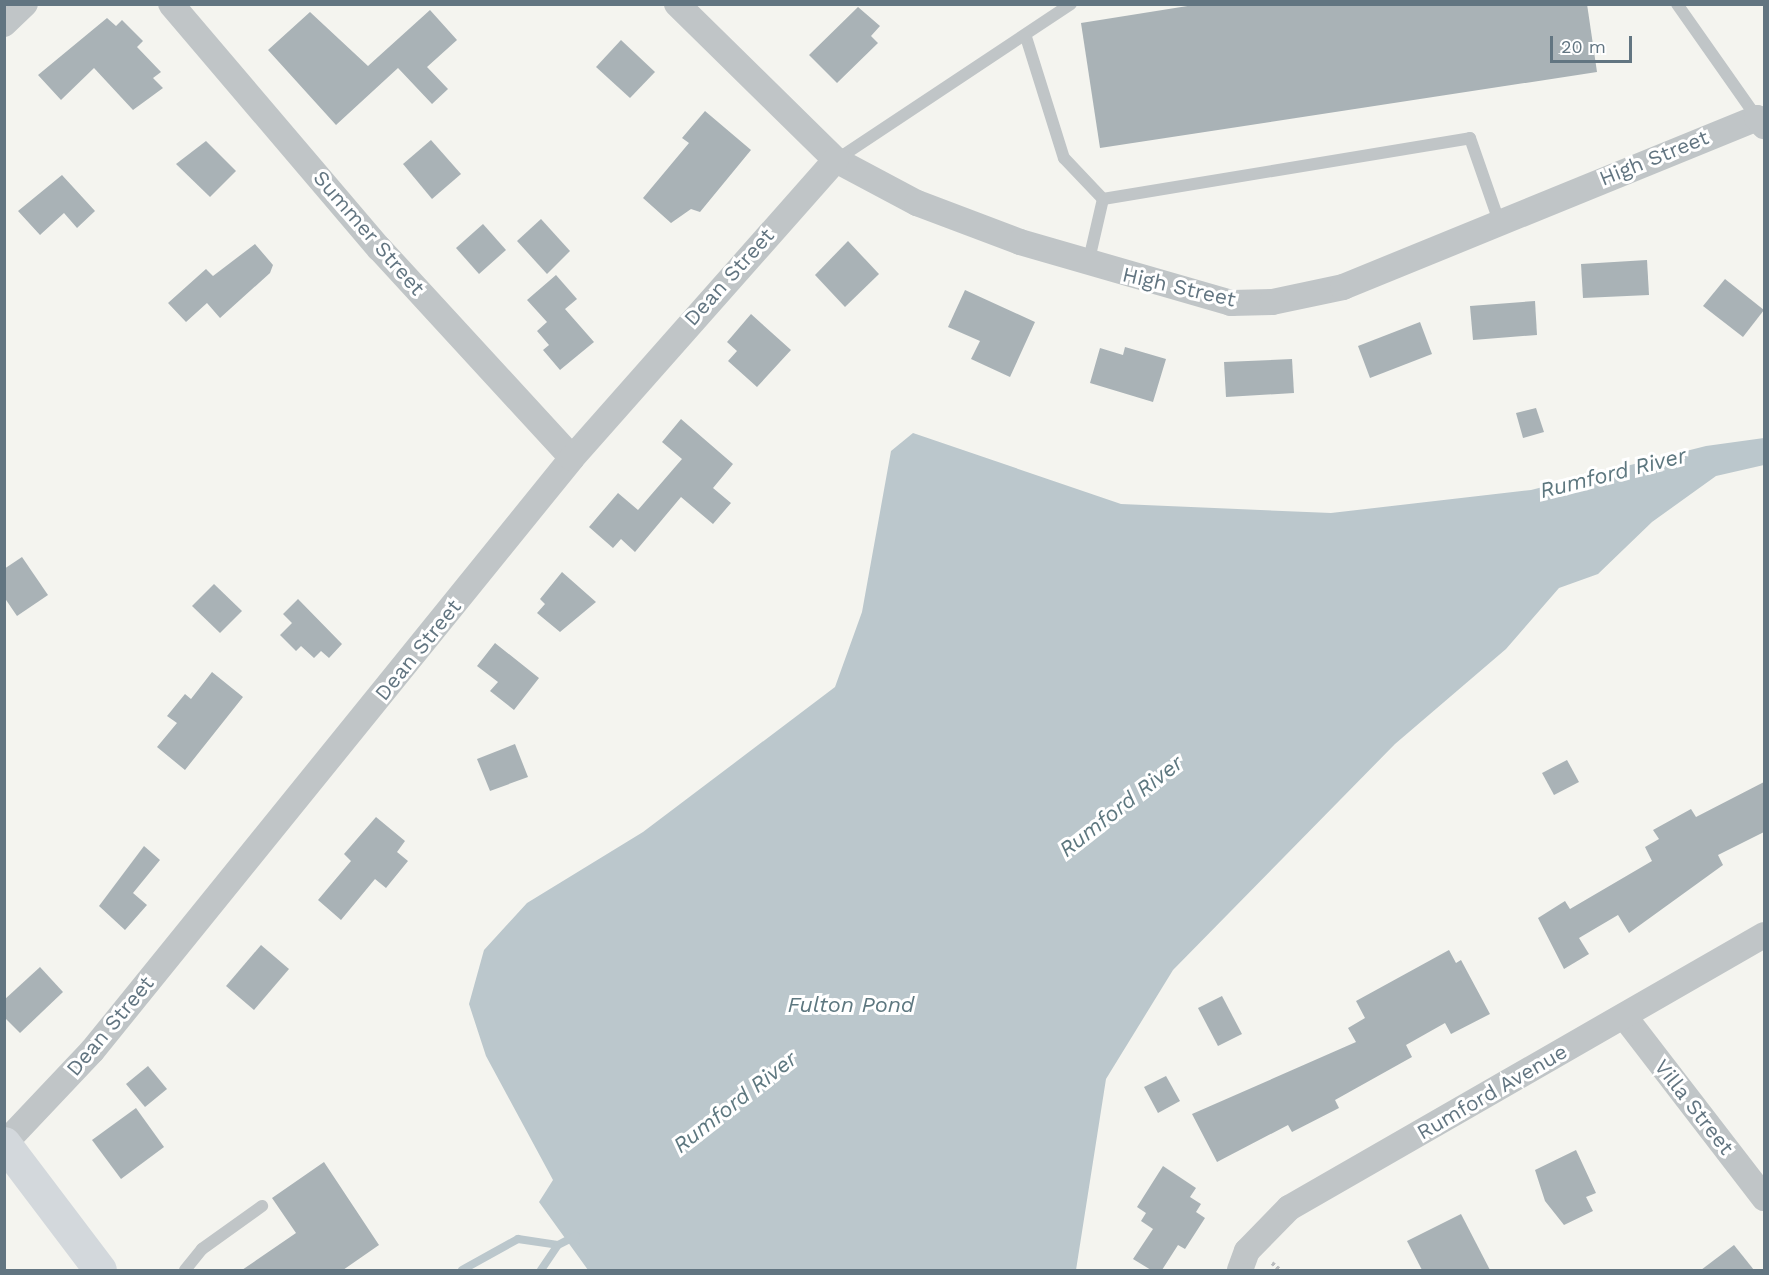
<!DOCTYPE html>
<style>
body{margin:0}
#map{position:relative;width:1769px;height:1275px;overflow:hidden;background:#f4f4ef;font-family:"Work Sans",sans-serif}
div>[style]{position:absolute}
.water>*{inset:0;background:#bbc7cc}
.stream>*{height:8px;margin:-4px;padding:0 4px;transform-origin:4px;border-radius:4px;background:#bbc7cc}
.building>*{inset:0;background:#a9b2b6}
.path>*{height:4px;margin-top:-2px;transform-origin:0;background:repeating-linear-gradient(90deg,#babcbe 0 3px,transparent 0 6px)}
.lane>*{height:12px;margin:-6px;padding:0 6px;transform-origin:6px;border-radius:6px;background:#c0c5c7}
.street>*{height:26px;margin:-13px;padding:0 13px;transform-origin:13px;border-radius:13px;background:#c0c5c7}
.secondary>*{height:33px;margin:-16.5px;padding:0 16.5px;transform-origin:16.5px;border-radius:16.5px;background:#d3d8dc}
span{translate:-50% -50%;white-space:nowrap;text-align:center;line-height:1.15;-webkit-text-stroke:6px #fff;paint-order:stroke}
.street-label{font-size:21px;color:#627581}
.water-label{font-size:22px;color:#5d777f;font-style:italic}
.frame{position:absolute;inset:0;border:6px solid #627581;pointer-events:none}
.scale{position:absolute;left:1550px;top:36px;width:82px;height:27px;box-sizing:border-box;border:3px solid #627581;border-top:0;padding-left:8px;font-size:18px;line-height:21px;white-space:nowrap;color:#627581;-webkit-text-stroke:4px #fff;paint-order:stroke}
</style>
<div id="map">
<div class="water">
<div style="clip-path:polygon(913px 433px,1121px 504px,1331px 513px,1531px 490px,1706px 446px,1764px 438px,1764px 465px,1716px 476px,1652px 522px,1598px 574px,1559px 588px,1506px 649px,1395px 744px,1173px 970px,1106px 1079px,1076px 1270px,588px 1270px,539px 1202px,553px 1180px,486px 1056px,469px 1004px,484px 950px,527px 903px,643px 832px,835px 687px,862px 612px,891px 451px)"></div>
</div>
<div class="stream">
<div style="left:462px;top:1270px;width:64px;rotate:-29deg"></div>
<div style="left:518px;top:1239px;width:40px;rotate:8.5deg"></div>
<div style="left:541px;top:1270px;width:30px;rotate:-56deg"></div>
<div style="left:558px;top:1245px;width:20px;rotate:-27deg"></div>
</div>
<div class="building">
<div style="clip-path:polygon(1200px 4px,1587px 4px,1597px 72px,1100px 148px,1081px 23px)"></div>
<div style="clip-path:polygon(858px 7px,880px 26px,871px 36px,878px 43px,837px 83px,809px 55px)"></div>
<div style="clip-path:polygon(430px 10px,457px 40px,427px 67px,448px 89px,432px 104px,398px 68px,336px 125px,268px 50px,310px 12px,368px 66px)"></div>
<div style="clip-path:polygon(107px 18px,116px 26px,122px 20px,143px 41px,137px 47px,161px 72px,153px 78px,163px 88px,133px 110px,94px 68px,61px 100px,38px 75px)"></div>
<div style="clip-path:polygon(621px 40px,655px 72px,630px 98px,596px 67px)"></div>
<div style="clip-path:polygon(705px 111px,751px 150px,700px 212px,691px 209px,671px 223px,643px 198px,689px 143px,682px 138px)"></div>
<div style="clip-path:polygon(431px 140px,461px 174px,432px 199px,403px 164px)"></div>
<div style="clip-path:polygon(206px 141px,236px 171px,210px 197px,176px 164px)"></div>
<div style="clip-path:polygon(62px 175px,95px 211px,77px 228px,64px 213px,40px 235px,18px 211px)"></div>
<div style="clip-path:polygon(541px 219px,570px 251px,547px 274px,517px 241px)"></div>
<div style="clip-path:polygon(483px 224px,506px 250px,479px 274px,456px 248px)"></div>
<div style="clip-path:polygon(848px 241px,879px 274px,845px 307px,815px 275px)"></div>
<div style="clip-path:polygon(255px 244px,273px 265px,270px 273px,220px 318px,207px 303px,186px 322px,168px 303px,206px 269px,213px 276px)"></div>
<div style="clip-path:polygon(1647px 260px,1649px 295px,1583px 298px,1581px 264px)"></div>
<div style="clip-path:polygon(556px 275px,577px 299px,565px 309px,594px 342px,560px 370px,543px 350px,549px 345px,537px 331px,547px 322px,527px 300px)"></div>
<div style="clip-path:polygon(1725px 279px,1764px 310px,1743px 337px,1703px 306px)"></div>
<div style="clip-path:polygon(965px 290px,1035px 322px,1010px 377px,971px 359px,980px 341px,948px 327px)"></div>
<div style="clip-path:polygon(1535px 301px,1537px 335px,1473px 340px,1470px 306px)"></div>
<div style="clip-path:polygon(751px 314px,791px 350px,757px 387px,728px 361px,737px 351px,727px 342px)"></div>
<div style="clip-path:polygon(1420px 322px,1432px 354px,1370px 378px,1358px 346px)"></div>
<div style="clip-path:polygon(1125px 347px,1166px 359px,1153px 402px,1090px 383px,1100px 348px,1123px 355px)"></div>
<div style="clip-path:polygon(1292px 359px,1294px 393px,1226px 397px,1224px 362px)"></div>
<div style="clip-path:polygon(1536px 408px,1544px 432px,1523px 438px,1516px 413px)"></div>
<div style="clip-path:polygon(681px 419px,733px 464px,713px 488px,731px 503px,713px 524px,681px 497px,635px 552px,621px 539px,613px 548px,589px 527px,618px 493px,638px 510px,682px 459px,662px 442px)"></div>
<div style="clip-path:polygon(22px 557px,48px 595px,17px 616px,4px 597px,4px 569px)"></div>
<div style="clip-path:polygon(562px 572px,596px 602px,560px 632px,537px 613px,545px 604px,540px 599px)"></div>
<div style="clip-path:polygon(214px 584px,242px 611px,220px 633px,192px 606px)"></div>
<div style="clip-path:polygon(298px 599px,342px 644px,329px 658px,321px 651px,314px 658px,301px 646px,296px 651px,280px 635px,292px 623px,283px 614px)"></div>
<div style="clip-path:polygon(495px 643px,539px 678px,514px 710px,490px 691px,498px 682px,477px 666px)"></div>
<div style="clip-path:polygon(212px 672px,243px 697px,185px 770px,157px 747px,177px 723px,167px 716px,185px 694px,191px 699px)"></div>
<div style="clip-path:polygon(515px 744px,528px 777px,490px 791px,477px 759px)"></div>
<div style="clip-path:polygon(1567px 760px,1579px 782px,1554px 795px,1542px 773px)"></div>
<div style="clip-path:polygon(1764px 782px,1764px 832px,1718px 855px,1723px 865px,1629px 933px,1618px 915px,1579px 938px,1589px 954px,1564px 969px,1538px 918px,1565px 901px,1570px 909px,1652px 861px,1645px 847px,1659px 839px,1653px 830px,1691px 809px,1696px 817px)"></div>
<div style="clip-path:polygon(376px 817px,405px 841px,397px 852px,408px 861px,386px 888px,375px 879px,341px 920px,318px 900px,351px 861px,344px 854px)"></div>
<div style="clip-path:polygon(144px 846px,160px 860px,133px 893px,147px 905px,125px 930px,99px 906px)"></div>
<div style="clip-path:polygon(261px 945px,289px 969px,254px 1010px,226px 986px)"></div>
<div style="clip-path:polygon(1449px 950px,1456px 963px,1461px 960px,1490px 1014px,1451px 1034px,1445px 1023px,1406px 1045px,1412px 1057px,1335px 1100px,1339px 1108px,1292px 1132px,1288px 1125px,1217px 1162px,1192px 1114px,1356px 1042px,1348px 1028px,1365px 1018px,1356px 1001px)"></div>
<div style="clip-path:polygon(40px 967px,63px 992px,20px 1033px,4px 1017px,4px 1000px)"></div>
<div style="clip-path:polygon(1222px 996px,1242px 1034px,1218px 1046px,1198px 1008px)"></div>
<div style="clip-path:polygon(148px 1066px,167px 1089px,145px 1107px,126px 1084px)"></div>
<div style="clip-path:polygon(1166px 1076px,1180px 1101px,1158px 1113px,1144px 1087px)"></div>
<div style="clip-path:polygon(136px 1108px,164px 1147px,121px 1179px,92px 1140px)"></div>
<div style="clip-path:polygon(1576px 1150px,1596px 1193px,1586px 1197px,1593px 1211px,1564px 1225px,1545px 1201px,1535px 1170px)"></div>
<div style="clip-path:polygon(324px 1162px,379px 1245px,343px 1270px,242px 1270px,296px 1233px,272px 1198px)"></div>
<div style="clip-path:polygon(1163px 1166px,1196px 1188px,1190px 1197px,1201px 1204px,1196px 1212px,1205px 1218px,1185px 1249px,1178px 1245px,1162px 1270px,1151px 1270px,1133px 1259px,1153px 1229px,1141px 1221px,1146px 1213px,1137px 1207px)"></div>
<div style="clip-path:polygon(1461px 1214px,1490px 1270px,1422px 1270px,1407px 1241px)"></div>
<div style="clip-path:polygon(1734px 1245px,1754px 1270px,1701px 1270px)"></div>
</div>
<div class="path">
<div style="left:1272px;top:1263px;width:11px;rotate:41deg"></div>
</div>
<div class="lane">
<div style="left:1677px;top:4px;width:139px;rotate:54.9deg"></div>
<div style="left:1026px;top:37px;width:127px;rotate:72.6deg"></div>
<div style="left:1064px;top:158px;width:57px;rotate:46.4deg"></div>
<div style="left:836px;top:160px;width:282px;rotate:-33.6deg"></div>
<div style="left:1088px;top:264px;width:67px;rotate:-77deg"></div>
<div style="left:1103px;top:199px;width:372px;rotate:-9.4deg"></div>
<div style="left:1470px;top:138px;width:91px;rotate:70.8deg"></div>
<div style="left:185px;top:1270px;width:27px;rotate:-51deg"></div>
<div style="left:202px;top:1249px;width:74px;rotate:-35.6deg"></div>
</div>
<div class="street">
<div style="left:171px;top:4px;width:321px;rotate:49.6deg"></div>
<div style="left:379px;top:248px;width:285px;rotate:47.4deg"></div>
<div style="left:677px;top:4px;width:223px;rotate:44.5deg"></div>
<div style="left:836px;top:160px;width:92px;rotate:28deg"></div>
<div style="left:917px;top:203px;width:110px;rotate:20.7deg"></div>
<div style="left:1020px;top:242px;width:220px;rotate:16.1deg"></div>
<div style="left:1231px;top:303px;width:41px;rotate:-1.4deg"></div>
<div style="left:1272px;top:302px;width:73px;rotate:-11.9deg"></div>
<div style="left:1343px;top:287px;width:447px;rotate:-22.2deg"></div>
<div style="left:1757px;top:118px;width:11px;rotate:49deg"></div>
<div style="left:4px;top:24px;width:29px;rotate:-44deg"></div>
<div style="left:1624px;top:1016px;width:230px;rotate:52.4deg"></div>
<div style="left:4px;top:1144px;width:128px;rotate:-46.6deg"></div>
<div style="left:92px;top:1051px;width:763px;rotate:-51.01deg"></div>
<div style="left:572px;top:458px;width:398px;rotate:-48.5deg"></div>
<div style="left:1240px;top:1270px;width:20px;rotate:-70deg"></div>
<div style="left:1247px;top:1251px;width:60px;rotate:-45.7deg"></div>
<div style="left:1289px;top:1208px;width:548px;rotate:-29.89deg"></div>
</div>
<div class="secondary">
<div style="left:4px;top:1143px;width:159px;rotate:52.9deg"></div>
</div>
<div class="street-label">
<span style="left:1654px;top:158px;rotate:-22deg">High Street</span>
<span style="left:369px;top:233px;rotate:49deg">Summer Street</span>
<span style="left:729px;top:277px;rotate:-48deg">Dean Street</span>
<span style="left:1179px;top:287px;rotate:13deg">High Street</span>
<span style="left:418px;top:650px;rotate:-51deg">Dean Street</span>
<span style="left:110px;top:1026px;rotate:-50deg">Dean Street</span>
<span style="left:1492px;top:1092px;rotate:-30deg">Rumford Avenue</span>
<span style="left:1694px;top:1107px;rotate:52deg">Villa Street</span>
</div>
<div class="water-label">
<span style="left:1613px;top:473px;rotate:-14deg">Rumford River</span>
<span style="left:1121px;top:806px;rotate:-38deg">Rumford River</span>
<span style="left:851px;top:1005px">Fulton Pond</span>
<span style="left:735px;top:1102px;rotate:-38deg">Rumford River</span>
</div>
<div class="frame"></div>
<div class="scale">20 m</div>
</div>
